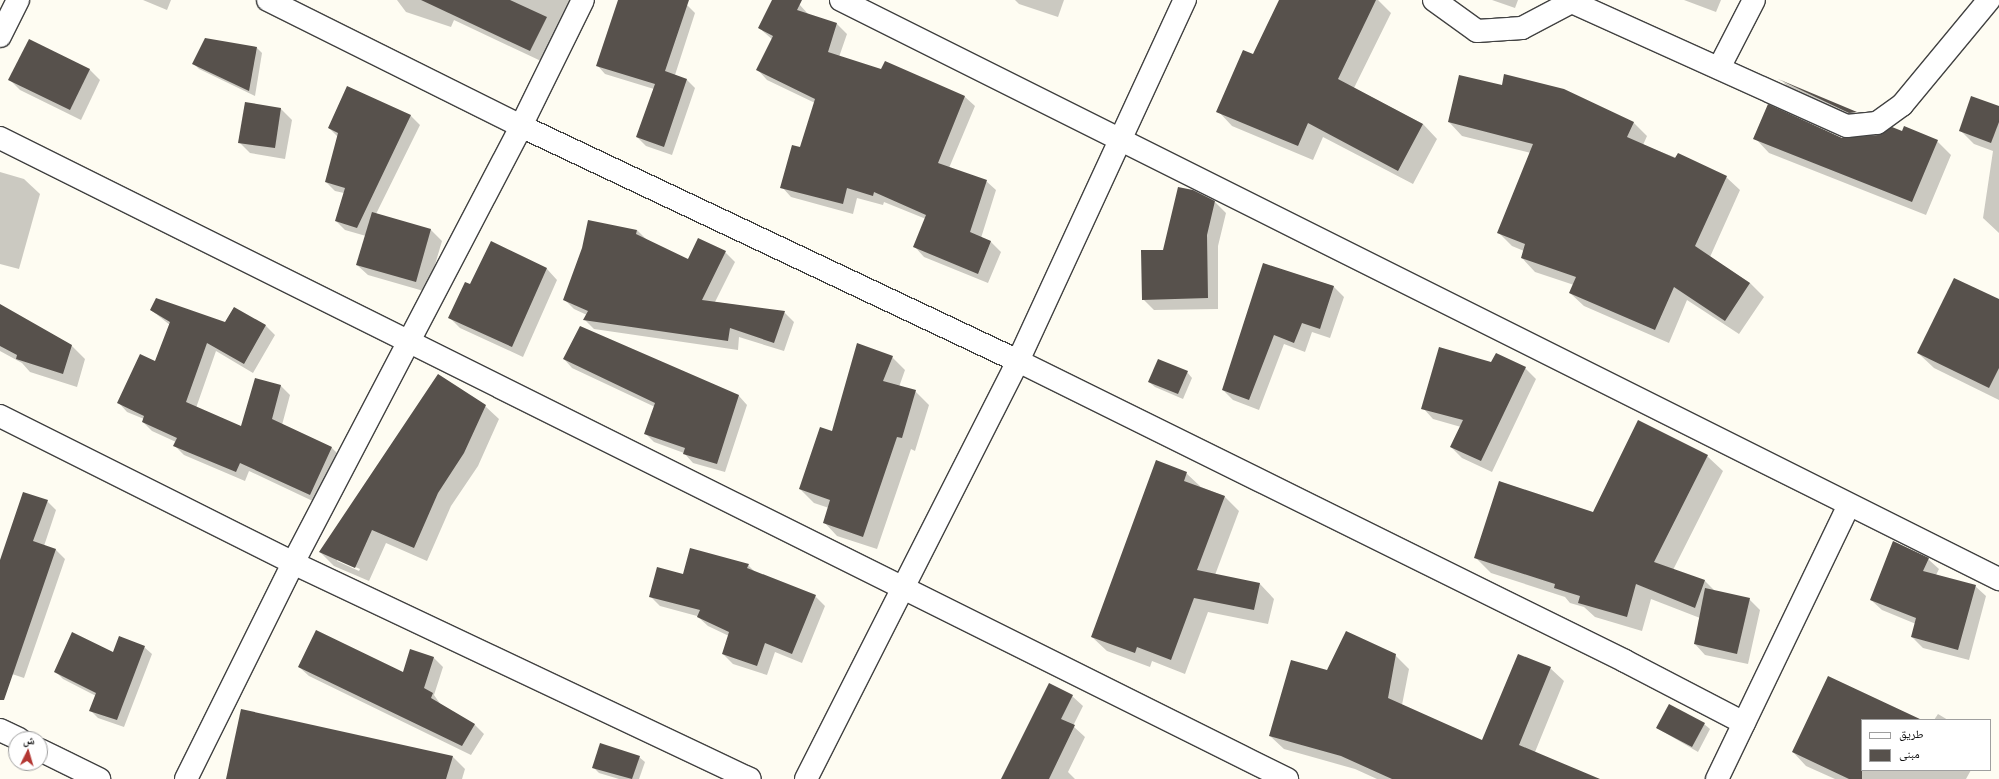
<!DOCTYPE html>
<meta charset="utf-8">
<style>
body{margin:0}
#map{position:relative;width:1999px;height:779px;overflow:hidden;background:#fefcf2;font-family:"Playfair Display","Noto Naskh Arabic",serif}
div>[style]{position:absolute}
.shadow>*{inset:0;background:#0003}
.building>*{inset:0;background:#57514c}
.roads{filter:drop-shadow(1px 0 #424242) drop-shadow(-1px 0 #424242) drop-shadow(0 1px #424242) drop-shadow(0 -1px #424242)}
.minor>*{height:22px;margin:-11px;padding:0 11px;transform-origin:11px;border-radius:11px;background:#fff}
span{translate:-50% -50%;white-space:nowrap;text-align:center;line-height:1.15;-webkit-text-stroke:4px #fff;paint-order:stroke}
.legend{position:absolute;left:1861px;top:719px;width:130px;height:52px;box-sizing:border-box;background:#fff;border:1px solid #9f9f9f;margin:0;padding:5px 7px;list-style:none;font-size:12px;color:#0f0f0f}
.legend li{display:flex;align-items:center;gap:8px;height:20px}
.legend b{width:20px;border:1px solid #9f9f9f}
.north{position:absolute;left:8px;top:731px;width:40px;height:40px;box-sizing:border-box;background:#fff;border:1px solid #9f9f9f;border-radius:50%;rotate:5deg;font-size:11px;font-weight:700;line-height:16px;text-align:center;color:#0f0f0f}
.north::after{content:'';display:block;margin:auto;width:14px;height:18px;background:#b33733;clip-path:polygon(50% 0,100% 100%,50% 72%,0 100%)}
</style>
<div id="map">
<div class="shadow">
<div style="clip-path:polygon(143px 0,171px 0,167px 10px)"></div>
<div style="clip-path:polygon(397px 0,570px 0,541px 61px,454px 20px,451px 27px,406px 12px)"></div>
<div style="clip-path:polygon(619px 0,673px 0,687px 5px,695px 13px,675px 75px,687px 80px,695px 88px,672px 155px,646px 146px,637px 137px,654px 89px,605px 74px,597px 65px)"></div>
<div style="clip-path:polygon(773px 0,790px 0,799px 4px,809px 15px,837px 24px,847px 34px,839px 57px,965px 97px,975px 106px,949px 168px,986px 181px,996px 190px,981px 238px,991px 242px,1001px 252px,988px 283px,924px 257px,915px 247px,926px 219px,884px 202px,883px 205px,857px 198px,853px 214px,791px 197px,782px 187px,800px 148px,815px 103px,767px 80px,758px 70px,773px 40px,759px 28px)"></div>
<div style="clip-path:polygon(1015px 0,1064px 0,1058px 17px,1019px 4px)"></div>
<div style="clip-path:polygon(1280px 0,1378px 0,1391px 13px,1354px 88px,1423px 124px,1437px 139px,1413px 184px,1323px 137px,1313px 160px,1232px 126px,1218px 111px,1257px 63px)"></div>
<div style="clip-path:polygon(1492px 0,1518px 0,1515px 8px)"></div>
<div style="clip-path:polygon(1684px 0,1721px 0,1716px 12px)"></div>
<div style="clip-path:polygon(257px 48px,262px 53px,255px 96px,199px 69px,194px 64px)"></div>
<div style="clip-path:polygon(89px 69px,100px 80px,81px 120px,20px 90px,10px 80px)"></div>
<div style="clip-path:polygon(1783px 82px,1857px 113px,1871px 128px,1795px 94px)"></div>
<div style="clip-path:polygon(348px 87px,411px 116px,420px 125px,376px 214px,431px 230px,442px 241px,427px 292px,368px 275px,357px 265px,366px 236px,345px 230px,336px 221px,344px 193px,335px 191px,326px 182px,338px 137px,329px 128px)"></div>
<div style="clip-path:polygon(246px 103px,281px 109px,292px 120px,285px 159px,250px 153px,239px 142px)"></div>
<div style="clip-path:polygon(1999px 107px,1999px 233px,1983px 218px,1993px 151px,1974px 144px,1960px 130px)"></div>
<div style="clip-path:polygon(1449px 122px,1633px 122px,1647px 136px,1643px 145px,1726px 177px,1740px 190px,1710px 257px,1750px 283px,1764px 297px,1739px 334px,1687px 300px,1669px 343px,1584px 306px,1570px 293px,1574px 285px,1535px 272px,1522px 258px,1524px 251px,1512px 246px,1499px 233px,1531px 153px,1462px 136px)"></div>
<div style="clip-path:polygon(1903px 133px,1937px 141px,1951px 155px,1926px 215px,1769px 153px,1755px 138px,1842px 139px)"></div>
<div style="clip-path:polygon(0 172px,24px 179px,40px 194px,19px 269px,0 264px)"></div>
<div style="clip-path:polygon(1215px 202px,1226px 213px,1218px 246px,1218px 309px,1154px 310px,1143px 299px,1164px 251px)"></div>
<div style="clip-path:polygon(637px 230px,647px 240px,688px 260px,725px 252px,735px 262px,715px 302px,784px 312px,794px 322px,784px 351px,739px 337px,738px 350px,594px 329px,585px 320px,587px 315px,574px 309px,564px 299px)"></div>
<div style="clip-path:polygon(491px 242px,547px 269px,557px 280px,523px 357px,460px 328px,450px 318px,471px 285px)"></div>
<div style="clip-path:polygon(1264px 264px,1333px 286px,1344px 297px,1330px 338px,1312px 332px,1305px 352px,1284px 344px,1259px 410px,1233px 400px,1223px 390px)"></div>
<div style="clip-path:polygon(1999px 300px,1999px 400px,1934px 368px,1918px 353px)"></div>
<div style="clip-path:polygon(0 305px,71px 345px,85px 359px,77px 387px,30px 372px,22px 363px,0 351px)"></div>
<div style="clip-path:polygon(234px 309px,266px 326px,275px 335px,253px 373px,216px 351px,196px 408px,242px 427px,256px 379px,281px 386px,290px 395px,282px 425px,332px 448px,341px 457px,319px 504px,249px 471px,245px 481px,184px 455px,175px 446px,176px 442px,152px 431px,143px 422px,144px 419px,127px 412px,118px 402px,155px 362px,170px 325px,151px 310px,226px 324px)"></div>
<div style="clip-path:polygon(580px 328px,739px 396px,747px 405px,725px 472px,693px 463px,684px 453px,654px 442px,645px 433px,655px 407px,572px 368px,564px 359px)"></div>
<div style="clip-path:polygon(892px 357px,905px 370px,899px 387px,915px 391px,929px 405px,915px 451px,911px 449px,877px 549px,837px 536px,824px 522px,829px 508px,814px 503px,800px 489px,832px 433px)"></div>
<div style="clip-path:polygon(1492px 363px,1525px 368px,1536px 379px,1492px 472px,1462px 458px,1451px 447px,1461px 427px,1433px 419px,1423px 408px)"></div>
<div style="clip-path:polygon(1187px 372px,1192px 378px,1183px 399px,1155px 387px,1149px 382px)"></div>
<div style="clip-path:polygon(evenodd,485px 406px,499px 419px,478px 466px,451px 506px,427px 561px,386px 543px,369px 581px,334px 566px,320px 552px,485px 406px,337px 559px,360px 569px,359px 571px,337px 561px,337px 559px)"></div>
<div style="clip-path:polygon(1707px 456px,1723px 471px,1673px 570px,1705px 581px,1715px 591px,1749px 599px,1760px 610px,1748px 664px,1705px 655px,1695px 644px,1700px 618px,1651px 599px,1642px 631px,1595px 617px,1584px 607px,1570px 603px,1565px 597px,1491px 573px,1476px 558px,1594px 513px)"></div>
<div style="clip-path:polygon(1186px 473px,1201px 487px,1224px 496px,1239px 511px,1215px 575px,1260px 584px,1274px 599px,1268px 624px,1208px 612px,1185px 674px,1152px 661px,1150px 667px,1107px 651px,1092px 637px)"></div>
<div style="clip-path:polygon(47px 501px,56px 510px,44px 546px,56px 550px,65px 559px,24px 678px,0 670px,0 564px)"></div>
<div style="clip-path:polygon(1928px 559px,1939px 569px,1936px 575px,1975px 586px,1986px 596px,1969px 660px,1923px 648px,1912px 637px,1916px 624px,1882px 610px,1871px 600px)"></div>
<div style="clip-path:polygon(748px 565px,756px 573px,815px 596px,825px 606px,802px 663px,775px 652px,767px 675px,733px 664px,723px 654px,729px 636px,708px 626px,697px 616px,660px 606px,650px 596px,684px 575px)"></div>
<div style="clip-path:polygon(144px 647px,152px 654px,124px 727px,98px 718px,90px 710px,96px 696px,63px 679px,55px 671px)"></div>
<div style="clip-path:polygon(1395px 655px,1409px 669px,1402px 705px,1483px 741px,1550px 668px,1564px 681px,1535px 752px,1567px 779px,1377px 779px,1355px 769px,1284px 749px,1270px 736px,1328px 671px)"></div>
<div style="clip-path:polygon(433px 657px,443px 667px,434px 695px,441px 705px,475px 725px,484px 734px,471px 755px,309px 676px,299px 667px,403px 673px)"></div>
<div style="clip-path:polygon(1828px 677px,1920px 720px,1862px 720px,1862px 770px,1971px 770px,1966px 779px,1835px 779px,1806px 766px,1793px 752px)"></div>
<div style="clip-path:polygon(1072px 696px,1083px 706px,1073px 726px,1085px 737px,1068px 772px,1075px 779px,1002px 779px)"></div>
<div style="clip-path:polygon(1938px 714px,1948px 720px,1934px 720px)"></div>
<div style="clip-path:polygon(1704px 724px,1710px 729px,1698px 752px,1657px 728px)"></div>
<div style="clip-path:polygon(453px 757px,465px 769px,462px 779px,227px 779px)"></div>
<div style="clip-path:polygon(639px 757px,645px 762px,639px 779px,619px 779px,599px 773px,593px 767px)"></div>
</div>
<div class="building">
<div style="clip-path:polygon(421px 0,510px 0,547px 17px,530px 51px)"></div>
<div style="clip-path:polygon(618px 0,689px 0,665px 71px,687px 79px,664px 147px,636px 137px,655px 84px,596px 66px)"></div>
<div style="clip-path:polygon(772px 0,802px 0,797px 10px,837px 23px,828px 52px,881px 69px,885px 61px,965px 96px,938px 163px,987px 180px,970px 232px,991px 241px,978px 274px,913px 247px,926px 215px,874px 192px,873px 196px,847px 188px,843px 204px,780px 188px,792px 145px,800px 147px,815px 99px,756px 70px,773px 36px,758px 28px)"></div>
<div style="clip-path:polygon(1279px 0,1376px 0,1338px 79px,1423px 124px,1398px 171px,1308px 123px,1298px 146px,1216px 112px,1243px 50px,1253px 54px)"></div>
<div style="clip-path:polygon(205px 38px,257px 47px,249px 91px,192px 64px)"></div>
<div style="clip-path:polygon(29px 39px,90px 69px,70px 110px,8px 80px)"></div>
<div style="clip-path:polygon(1504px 74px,1564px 89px,1634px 122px,1627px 137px,1675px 158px,1678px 153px,1727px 176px,1695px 246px,1750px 283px,1725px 321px,1674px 287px,1655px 330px,1569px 293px,1576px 277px,1521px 258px,1525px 244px,1497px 233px,1533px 144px,1448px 122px,1459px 75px,1502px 85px)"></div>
<div style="clip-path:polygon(1778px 79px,1857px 112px,1849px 113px)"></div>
<div style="clip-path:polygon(347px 86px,411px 115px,357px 228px,335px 221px,345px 188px,325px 182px,338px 133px,328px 128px)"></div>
<div style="clip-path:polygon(1971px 96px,1999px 106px,1999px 122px,1991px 143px,1959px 131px)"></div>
<div style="clip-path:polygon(245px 102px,281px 108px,275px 148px,238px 143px)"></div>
<div style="clip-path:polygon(1768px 104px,1842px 138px,1878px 135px,1892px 127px,1902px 131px,1904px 126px,1938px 140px,1912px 202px,1753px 139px)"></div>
<div style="clip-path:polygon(1178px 187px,1193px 190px,1215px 201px,1207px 235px,1208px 298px,1142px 300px,1141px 250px,1163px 250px)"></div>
<div style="clip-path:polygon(372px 212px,431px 229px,416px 282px,356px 265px)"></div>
<div style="clip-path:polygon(588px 220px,637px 230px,636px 234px,688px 259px,698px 238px,726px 251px,702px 300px,785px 311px,774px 343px,730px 328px,728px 341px,583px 320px,588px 311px,563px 300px,582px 248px)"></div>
<div style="clip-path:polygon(491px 241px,547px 268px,512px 347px,448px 318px,465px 282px,470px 284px)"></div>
<div style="clip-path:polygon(1263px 263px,1334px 286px,1320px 329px,1302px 323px,1294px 343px,1274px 335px,1249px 400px,1222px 390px)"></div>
<div style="clip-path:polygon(1954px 278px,1999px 299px,1999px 368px,1989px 388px,1917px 353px)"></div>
<div style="clip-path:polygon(156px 298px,225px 322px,234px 307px,266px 325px,244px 364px,207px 343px,186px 402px,241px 426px,255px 378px,281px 385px,272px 419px,332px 447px,310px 495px,240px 463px,236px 472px,173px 446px,177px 438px,142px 422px,144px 416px,117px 403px,140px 354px,155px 361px,170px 322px,150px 310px)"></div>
<div style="clip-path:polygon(0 304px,72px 345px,63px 374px,16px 359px,17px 355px,0 346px)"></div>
<div style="clip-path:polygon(580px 326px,739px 395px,717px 464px,683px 454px,685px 448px,644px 434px,655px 403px,563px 359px)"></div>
<div style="clip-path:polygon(857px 343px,893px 356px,883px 381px,916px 390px,902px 438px,897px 437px,863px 537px,823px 523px,830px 500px,799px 489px,820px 427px,832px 431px)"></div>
<div style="clip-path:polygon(1439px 347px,1491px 362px,1496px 353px,1526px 367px,1481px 461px,1450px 447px,1463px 420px,1421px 409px)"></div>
<div style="clip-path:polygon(1158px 359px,1188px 371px,1178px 394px,1148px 382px)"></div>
<div style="clip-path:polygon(438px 374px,486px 405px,464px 453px,438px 493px,414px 548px,372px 530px,355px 568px,319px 552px)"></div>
<div style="clip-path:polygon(1638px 420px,1708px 455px,1654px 562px,1705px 580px,1695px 608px,1636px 584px,1627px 617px,1578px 603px,1580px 596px,1554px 588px,1555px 584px,1474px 558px,1499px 481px,1593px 512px)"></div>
<div style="clip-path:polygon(1156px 460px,1187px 472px,1184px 481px,1225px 496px,1197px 570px,1260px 583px,1254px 610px,1194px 598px,1171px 660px,1137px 647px,1135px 653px,1091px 637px)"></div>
<div style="clip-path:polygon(23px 492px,48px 500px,33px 541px,56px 549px,4px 700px,0 700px,0 560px)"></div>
<div style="clip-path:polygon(1893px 541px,1929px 558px,1923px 571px,1976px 585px,1958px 650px,1911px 637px,1916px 618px,1870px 600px)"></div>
<div style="clip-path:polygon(690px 548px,749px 564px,747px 568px,816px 595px,792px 654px,765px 643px,757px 666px,722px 654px,729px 632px,697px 617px,700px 610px,649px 597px,657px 567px,683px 574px)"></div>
<div style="clip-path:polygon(1705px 588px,1750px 598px,1737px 654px,1694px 644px)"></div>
<div style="clip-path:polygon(316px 630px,403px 672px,410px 649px,434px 657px,424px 688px,433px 693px,431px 698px,475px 724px,462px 746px,298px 667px)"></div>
<div style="clip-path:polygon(1346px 631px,1396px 654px,1388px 698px,1482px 740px,1518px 654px,1551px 667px,1519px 745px,1600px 779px,1392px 779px,1341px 756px,1269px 736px,1291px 660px,1327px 670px)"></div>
<div style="clip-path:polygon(72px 632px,113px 652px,119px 636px,145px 646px,117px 720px,89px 711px,96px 693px,54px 672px)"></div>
<div style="clip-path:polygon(1828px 676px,1922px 720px,1862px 720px,1862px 779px,1849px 779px,1792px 752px)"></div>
<div style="clip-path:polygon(1049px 683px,1073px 695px,1061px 719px,1075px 725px,1049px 779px,1001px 779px)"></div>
<div style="clip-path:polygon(1669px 704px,1705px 723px,1692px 747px,1656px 728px)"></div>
<div style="clip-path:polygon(241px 709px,453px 756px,446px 779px,226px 779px)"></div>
<div style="clip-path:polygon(600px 743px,640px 756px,632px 779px,592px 768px)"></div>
</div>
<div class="roads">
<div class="minor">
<div style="left:268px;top:0;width:283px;rotate:26.5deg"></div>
<div style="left:521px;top:126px;width:550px;rotate:25.31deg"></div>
<div style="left:1018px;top:361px;width:677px;rotate:26.3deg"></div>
<div style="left:1625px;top:661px;width:134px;rotate:27.5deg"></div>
<div style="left:841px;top:0;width:1295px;rotate:26.57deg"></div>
<div style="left:1434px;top:0;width:53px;rotate:35.8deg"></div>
<div style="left:1477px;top:31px;width:45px;rotate:-3.8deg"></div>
<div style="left:1522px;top:28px;width:60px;rotate:-27.8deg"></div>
<div style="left:1574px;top:3px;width:299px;rotate:24.3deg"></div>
<div style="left:1847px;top:126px;width:30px;rotate:-6deg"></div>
<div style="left:1877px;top:123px;width:31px;rotate:-36deg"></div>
<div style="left:1902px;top:105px;width:136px;rotate:-50.4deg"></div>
<div style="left:0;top:36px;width:40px;rotate:-63.4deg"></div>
<div style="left:1719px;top:68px;width:76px;rotate:-62.8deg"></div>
<div style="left:0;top:138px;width:1438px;rotate:26.48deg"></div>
<div style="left:0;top:416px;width:328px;rotate:26.6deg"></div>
<div style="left:293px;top:563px;width:505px;rotate:25.3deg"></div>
<div style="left:0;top:730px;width:21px;rotate:25deg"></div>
<div style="left:40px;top:750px;width:66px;rotate:26.2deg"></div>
<div style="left:186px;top:779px;width:241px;rotate:-63.6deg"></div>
<div style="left:293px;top:563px;width:493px;rotate:-62.4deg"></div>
<div style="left:521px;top:126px;width:140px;rotate:-63.8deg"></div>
<div style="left:806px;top:779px;width:469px;rotate:-63.1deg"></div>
<div style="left:1018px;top:361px;width:398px;rotate:-65.2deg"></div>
<div style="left:1717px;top:779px;width:304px;rotate:-64.3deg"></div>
</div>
</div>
<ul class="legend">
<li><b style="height:5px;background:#fff"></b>طريق</li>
<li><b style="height:11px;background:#57514c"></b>مبنى</li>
</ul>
<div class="north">ش</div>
</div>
